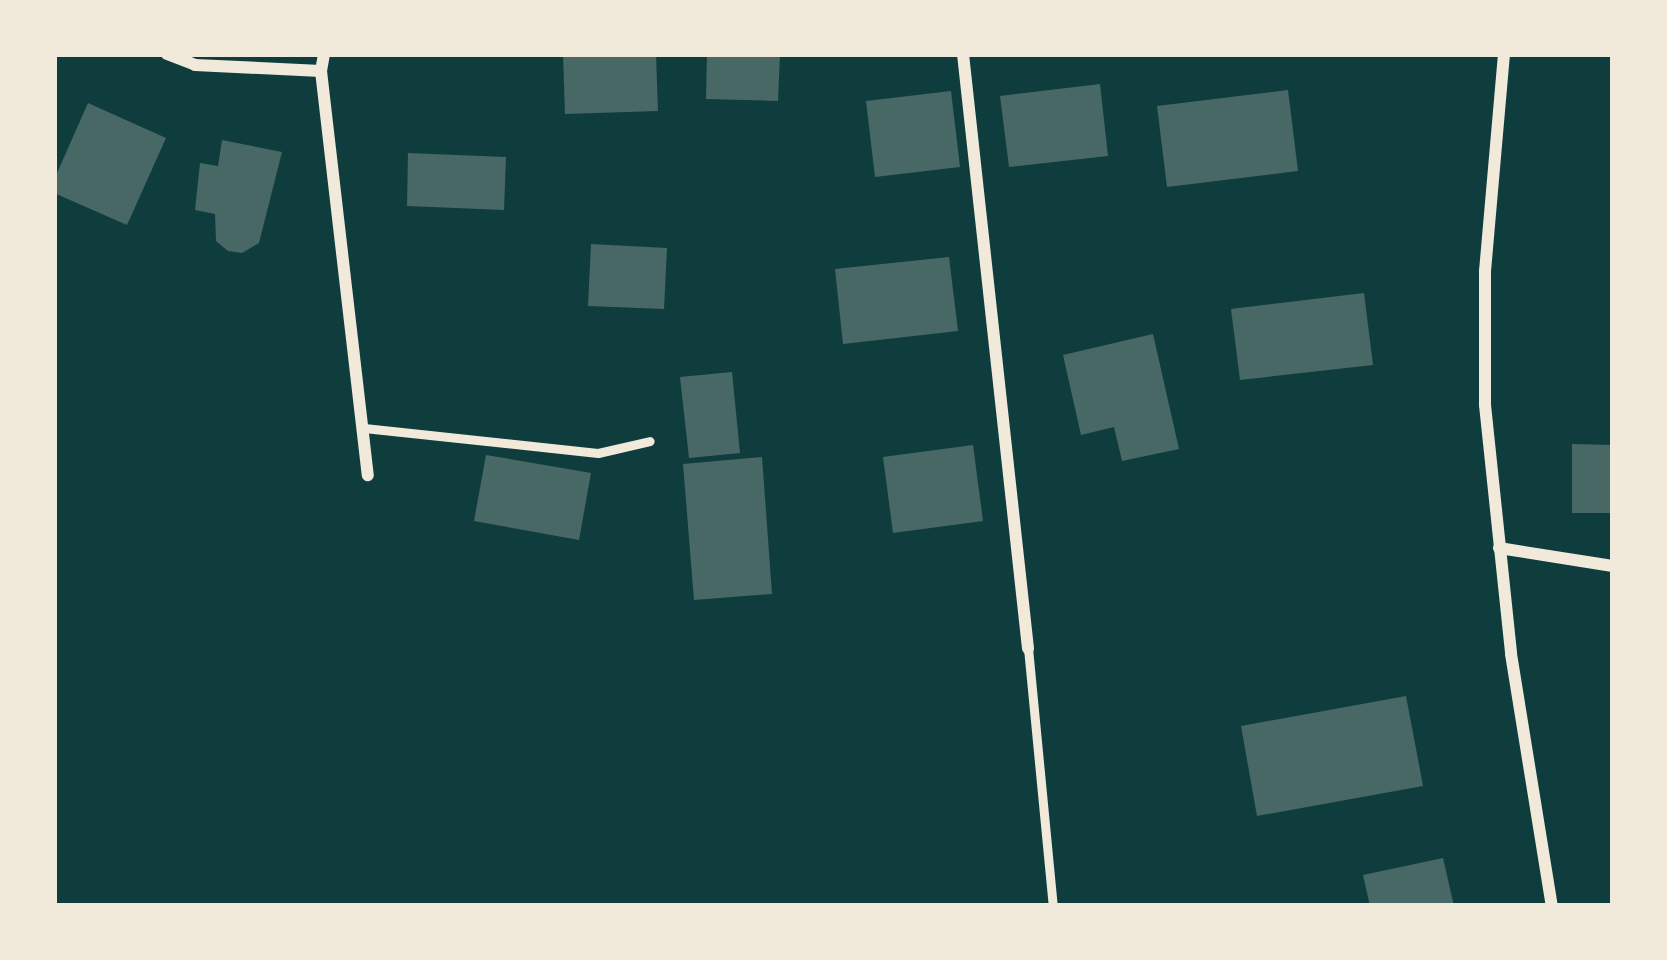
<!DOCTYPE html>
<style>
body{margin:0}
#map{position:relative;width:1667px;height:960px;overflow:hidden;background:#0f3d3e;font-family:Arial,sans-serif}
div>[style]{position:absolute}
.building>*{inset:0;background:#486865}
.service>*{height:9px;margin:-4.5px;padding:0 4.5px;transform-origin:4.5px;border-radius:4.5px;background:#f1e9da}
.minor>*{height:12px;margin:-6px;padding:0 6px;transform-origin:6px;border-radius:6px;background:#f1e9da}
span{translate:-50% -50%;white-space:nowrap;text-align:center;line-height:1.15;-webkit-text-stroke:12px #f1e9da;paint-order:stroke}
.frame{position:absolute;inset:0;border:57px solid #f1e9da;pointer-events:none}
</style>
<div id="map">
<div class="building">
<div style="clip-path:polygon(563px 54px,656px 54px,658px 111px,565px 114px)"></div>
<div style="clip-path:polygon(707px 54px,780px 54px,778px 101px,706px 99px)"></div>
<div style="clip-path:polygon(1100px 84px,1108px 156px,1009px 167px,1000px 96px)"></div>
<div style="clip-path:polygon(1288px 90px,1298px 171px,1167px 187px,1157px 106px)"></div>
<div style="clip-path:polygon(951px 91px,960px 167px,875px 177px,866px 101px)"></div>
<div style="clip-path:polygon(88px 103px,166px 138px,127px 225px,54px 193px,54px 180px)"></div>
<div style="clip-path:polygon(222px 140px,282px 152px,259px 243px,242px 253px,228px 251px,216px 241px,215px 214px,195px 210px,200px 163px,218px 166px)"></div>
<div style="clip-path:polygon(408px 153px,506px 157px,504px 210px,407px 206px)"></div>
<div style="clip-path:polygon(591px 244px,667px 248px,664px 309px,588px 306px)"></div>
<div style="clip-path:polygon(949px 257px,958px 331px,843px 344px,835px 269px)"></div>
<div style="clip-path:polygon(1364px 293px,1373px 365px,1240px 380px,1231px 309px)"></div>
<div style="clip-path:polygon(1153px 334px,1179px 449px,1122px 461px,1114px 427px,1081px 435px,1063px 355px)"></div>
<div style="clip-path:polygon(732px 372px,740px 453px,689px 458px,680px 377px)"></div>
<div style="clip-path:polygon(1572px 444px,1613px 445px,1613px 513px,1572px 513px)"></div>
<div style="clip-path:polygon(973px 445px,983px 521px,893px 533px,883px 457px)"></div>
<div style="clip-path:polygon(486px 455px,591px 473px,579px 540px,474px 521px)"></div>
<div style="clip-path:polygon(762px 457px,772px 594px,694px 600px,683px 464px)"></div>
<div style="clip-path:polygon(1406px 696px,1423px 786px,1257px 816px,1241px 726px)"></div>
<div style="clip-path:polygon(1443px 858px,1454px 906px,1370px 906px,1363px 875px)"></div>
</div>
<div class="service">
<div style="left:364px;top:428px;width:235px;rotate:6.1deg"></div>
<div style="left:598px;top:453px;width:53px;rotate:-13deg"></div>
<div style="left:1028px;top:648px;width:259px;rotate:84.5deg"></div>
</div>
<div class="minor">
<div style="left:167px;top:54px;width:30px;rotate:21deg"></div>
<div style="left:195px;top:65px;width:126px;rotate:2.7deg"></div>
<div style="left:324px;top:54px;width:17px;rotate:100deg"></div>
<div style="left:321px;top:71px;width:407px;rotate:83.4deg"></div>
<div style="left:963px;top:54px;width:598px;rotate:83.76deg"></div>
<div style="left:1504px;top:54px;width:218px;rotate:95deg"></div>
<div style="left:1485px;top:271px;width:134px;rotate:90deg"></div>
<div style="left:1485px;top:405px;width:250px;rotate:84deg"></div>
<div style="left:1511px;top:654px;width:255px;rotate:80.8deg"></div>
<div style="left:1499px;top:548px;width:115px;rotate:9deg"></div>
</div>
<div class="frame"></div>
</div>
